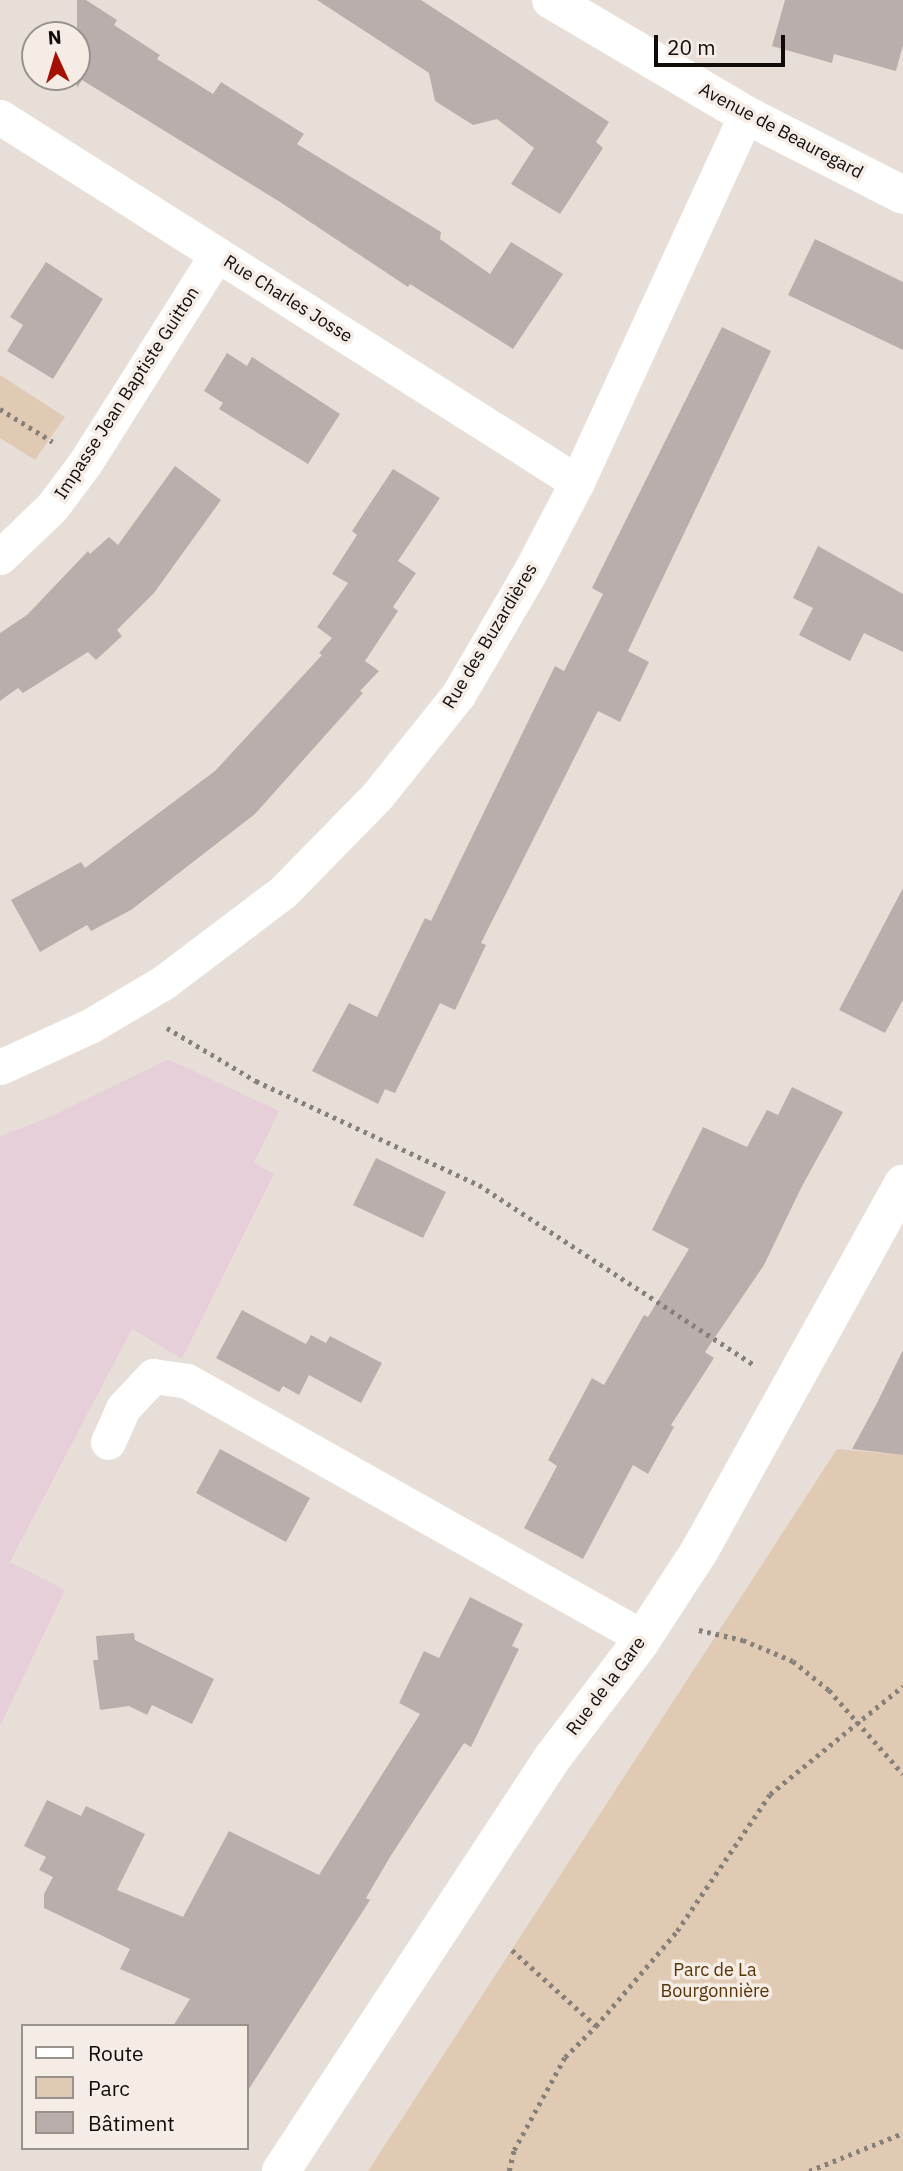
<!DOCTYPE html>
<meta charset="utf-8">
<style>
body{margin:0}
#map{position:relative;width:903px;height:2171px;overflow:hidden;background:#e7dfd7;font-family:"IBM Plex Sans",sans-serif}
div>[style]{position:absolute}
.education>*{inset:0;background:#e7cfda}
.green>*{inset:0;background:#e0cab3}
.building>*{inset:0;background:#b9aeac}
.path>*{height:4.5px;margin-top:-2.25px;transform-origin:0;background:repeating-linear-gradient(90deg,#86807b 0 3.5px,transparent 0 8.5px)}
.minor>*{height:35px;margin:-17.5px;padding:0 17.5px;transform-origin:17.5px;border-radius:17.5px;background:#fff}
.tertiary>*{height:38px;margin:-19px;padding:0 19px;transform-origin:19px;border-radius:19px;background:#fff}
span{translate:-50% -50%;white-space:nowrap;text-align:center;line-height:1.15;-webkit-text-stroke:7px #f4ece5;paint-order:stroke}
.street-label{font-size:18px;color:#0f0c0a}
.park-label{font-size:18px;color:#563406}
.legend{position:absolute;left:21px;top:2024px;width:228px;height:126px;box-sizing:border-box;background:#f4ece5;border:2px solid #98928d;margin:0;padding:9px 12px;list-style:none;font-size:21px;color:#0f0c0a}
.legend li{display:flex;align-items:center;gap:14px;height:35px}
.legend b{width:35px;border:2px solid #98928d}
.north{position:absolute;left:21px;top:21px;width:70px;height:70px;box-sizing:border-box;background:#f4ece5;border:2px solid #98928d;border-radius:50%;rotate:356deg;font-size:19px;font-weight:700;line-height:28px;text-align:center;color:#0f0c0a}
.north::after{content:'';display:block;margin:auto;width:24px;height:32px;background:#a41002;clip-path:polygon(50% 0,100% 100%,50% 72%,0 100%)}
.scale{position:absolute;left:654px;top:35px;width:131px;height:32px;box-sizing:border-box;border:4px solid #0f0c0a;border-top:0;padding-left:9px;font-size:21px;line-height:24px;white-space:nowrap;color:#0f0c0a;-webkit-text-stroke:5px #f4ece5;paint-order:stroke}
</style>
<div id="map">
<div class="education">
<div style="clip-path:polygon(168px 1059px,279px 1111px,254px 1163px,274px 1174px,182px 1359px,132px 1329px,10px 1562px,65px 1590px,0 1726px,0 1136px,50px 1117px)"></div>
</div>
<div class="green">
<div style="clip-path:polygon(0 375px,65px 417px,35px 460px,0 438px)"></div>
<div style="clip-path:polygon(837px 1449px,903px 1455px,903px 2171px,368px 2171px)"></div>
</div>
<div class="building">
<div style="clip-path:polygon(77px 0,86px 0,117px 20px,114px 25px,160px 55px,157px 59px,213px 94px,221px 82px,304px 134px,297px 144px,441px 232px,440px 239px,490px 274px,511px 242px,563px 274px,513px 349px,410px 284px,408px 287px,280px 202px,82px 80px,77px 88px)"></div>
<div style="clip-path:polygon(317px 0,421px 0,609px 122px,596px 142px,603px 148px,560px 214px,511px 184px,534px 148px,497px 119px,473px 125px,435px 101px,429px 73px)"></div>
<div style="clip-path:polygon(785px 0,903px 0,903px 45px,896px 71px,834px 54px,832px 63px,772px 46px)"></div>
<div style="clip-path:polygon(815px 239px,903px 282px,903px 350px,788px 295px)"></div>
<div style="clip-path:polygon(46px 262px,103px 299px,53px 379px,7px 351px,23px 325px,10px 317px)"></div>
<div style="clip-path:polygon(722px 327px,771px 351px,628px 651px,649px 662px,620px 722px,598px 711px,481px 943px,486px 945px,455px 1010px,440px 1003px,395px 1093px,385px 1089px,378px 1104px,312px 1071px,349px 1003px,377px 1017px,425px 918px,431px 921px,555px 666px,564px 671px,603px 594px,592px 588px)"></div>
<div style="clip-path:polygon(227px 353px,247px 366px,252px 357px,340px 414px,308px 464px,219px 409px,223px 403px,204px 391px)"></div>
<div style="clip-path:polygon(175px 466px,221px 500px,154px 593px,117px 630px,122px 636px,96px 660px,88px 652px,23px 693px,18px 688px,0 701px,0 633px,27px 615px,88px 551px,90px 554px,109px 537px,118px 545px)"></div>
<div style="clip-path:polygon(393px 469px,440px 498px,398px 561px,416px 573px,393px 607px,398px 611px,365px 661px,379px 671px,360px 691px,363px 693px,255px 814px,131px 910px,91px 931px,87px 925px,40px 952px,11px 900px,81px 862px,85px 868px,215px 771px,322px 655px,319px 653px,332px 638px,317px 627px,348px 583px,332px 574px,357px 535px,352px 531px)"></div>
<div style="clip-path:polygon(818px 546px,903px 594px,903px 652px,864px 633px,850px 661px,799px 635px,813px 608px,793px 598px)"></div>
<div style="clip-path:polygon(903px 888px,903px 1000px,885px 1033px,839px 1010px)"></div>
<div style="clip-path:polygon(792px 1087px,843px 1112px,802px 1186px,764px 1265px,705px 1352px,714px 1358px,671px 1425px,674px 1427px,648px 1474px,633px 1465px,583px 1559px,524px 1528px,557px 1466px,548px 1460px,592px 1378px,604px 1385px,644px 1315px,648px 1317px,689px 1249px,652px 1230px,703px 1127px,747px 1147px,767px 1110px,778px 1115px)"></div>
<div style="clip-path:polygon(376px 1158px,446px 1192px,423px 1238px,353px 1205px)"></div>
<div style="clip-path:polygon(242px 1310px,306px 1344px,311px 1335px,326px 1343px,330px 1336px,382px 1363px,361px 1403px,309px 1375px,299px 1395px,283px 1386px,279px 1392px,216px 1358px)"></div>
<div style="clip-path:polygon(903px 1350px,903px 1455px,852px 1449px,877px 1403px)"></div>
<div style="clip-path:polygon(220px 1449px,310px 1498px,286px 1542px,196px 1493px)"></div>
<div style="clip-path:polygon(470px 1597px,523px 1624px,512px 1646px,519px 1649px,471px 1747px,464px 1743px,390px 1857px,366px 1898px,370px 1900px,247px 2092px,247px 2026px,173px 2026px,190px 1999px,120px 1969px,130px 1949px,44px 1908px,44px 1894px,53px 1877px,39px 1870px,46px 1857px,24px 1846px,47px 1800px,81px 1816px,86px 1806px,145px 1834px,117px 1890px,183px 1917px,229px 1831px,319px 1875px,420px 1714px,399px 1703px,424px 1651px,439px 1658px)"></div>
<div style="clip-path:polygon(134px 1633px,135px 1640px,214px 1679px,192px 1724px,152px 1705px,147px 1715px,129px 1706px,100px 1710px,93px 1660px,98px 1660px,96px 1636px)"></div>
</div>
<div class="path">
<div style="left:0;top:409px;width:62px;rotate:31.9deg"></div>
<div style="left:167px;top:1028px;width:104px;rotate:30.8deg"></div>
<div style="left:256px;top:1081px;width:246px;rotate:25deg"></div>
<div style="left:479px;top:1185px;width:331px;rotate:33.2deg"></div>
<div style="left:699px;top:1630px;width:45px;rotate:12.8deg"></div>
<div style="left:743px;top:1640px;width:54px;rotate:22.8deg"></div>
<div style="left:793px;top:1661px;width:46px;rotate:38.9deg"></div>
<div style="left:829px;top:1690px;width:112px;rotate:48.6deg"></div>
<div style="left:512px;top:1950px;width:113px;rotate:42.1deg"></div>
<div style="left:509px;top:2171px;width:22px;rotate:-77deg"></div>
<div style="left:514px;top:2150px;width:106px;rotate:-61.3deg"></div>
<div style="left:565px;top:2057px;width:44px;rotate:-45deg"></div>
<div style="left:596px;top:2026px;width:125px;rotate:-49.5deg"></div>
<div style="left:677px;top:1931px;width:166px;rotate:-55.8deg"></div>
<div style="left:770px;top:1794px;width:171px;rotate:-39.1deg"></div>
<div style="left:809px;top:2171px;width:101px;rotate:-22deg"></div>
</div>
<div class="minor">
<div style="left:0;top:117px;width:683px;rotate:32.32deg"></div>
<div style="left:0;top:557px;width:72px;rotate:-43.9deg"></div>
<div style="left:52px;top:507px;width:55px;rotate:-53.1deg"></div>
<div style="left:85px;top:463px;width:247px;rotate:-57.7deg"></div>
<div style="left:0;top:1067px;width:99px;rotate:-24.5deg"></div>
<div style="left:90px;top:1026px;width:86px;rotate:-30.7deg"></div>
<div style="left:164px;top:982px;width:149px;rotate:-37.1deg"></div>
<div style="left:283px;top:892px;width:134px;rotate:-45.6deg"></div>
<div style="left:377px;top:796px;width:129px;rotate:-51.3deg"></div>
<div style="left:458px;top:695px;width:145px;rotate:-59.7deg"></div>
<div style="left:531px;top:570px;width:99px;rotate:-62.4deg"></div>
<div style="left:577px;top:482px;width:404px;rotate:-65.3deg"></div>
<div style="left:108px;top:1442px;width:37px;rotate:-66deg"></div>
<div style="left:123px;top:1408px;width:44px;rotate:-46.8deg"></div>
<div style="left:153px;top:1376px;width:34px;rotate:8deg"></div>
<div style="left:187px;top:1381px;width:522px;rotate:29.36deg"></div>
</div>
<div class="tertiary">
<div style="left:551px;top:0;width:226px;rotate:30.5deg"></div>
<div style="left:746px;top:115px;width:176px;rotate:27deg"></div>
<div style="left:281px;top:2171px;width:495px;rotate:-56.7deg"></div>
<div style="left:553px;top:1757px;width:142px;rotate:-52.7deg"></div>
<div style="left:639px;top:1644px;width:112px;rotate:-57deg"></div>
<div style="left:700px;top:1550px;width:419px;rotate:-61deg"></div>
</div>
<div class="street-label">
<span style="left:781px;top:131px;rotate:28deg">Avenue de Beauregard</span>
<span style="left:288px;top:299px;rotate:32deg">Rue Charles Josse</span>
<span style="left:127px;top:393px;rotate:-57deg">Impasse Jean Baptiste Guitton</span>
<span style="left:490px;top:636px;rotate:-59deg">Rue des Buzardières</span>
<span style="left:606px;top:1686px;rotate:-53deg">Rue de la Gare</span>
</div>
<div class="park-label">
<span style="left:715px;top:1981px">Parc de La<br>Bourgonnière</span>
</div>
<ul class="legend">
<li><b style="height:9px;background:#fff"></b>Route</li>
<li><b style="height:19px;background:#e0cab3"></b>Parc</li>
<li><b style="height:19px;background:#b9aeac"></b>Bâtiment</li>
</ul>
<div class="north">N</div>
<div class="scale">20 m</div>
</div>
